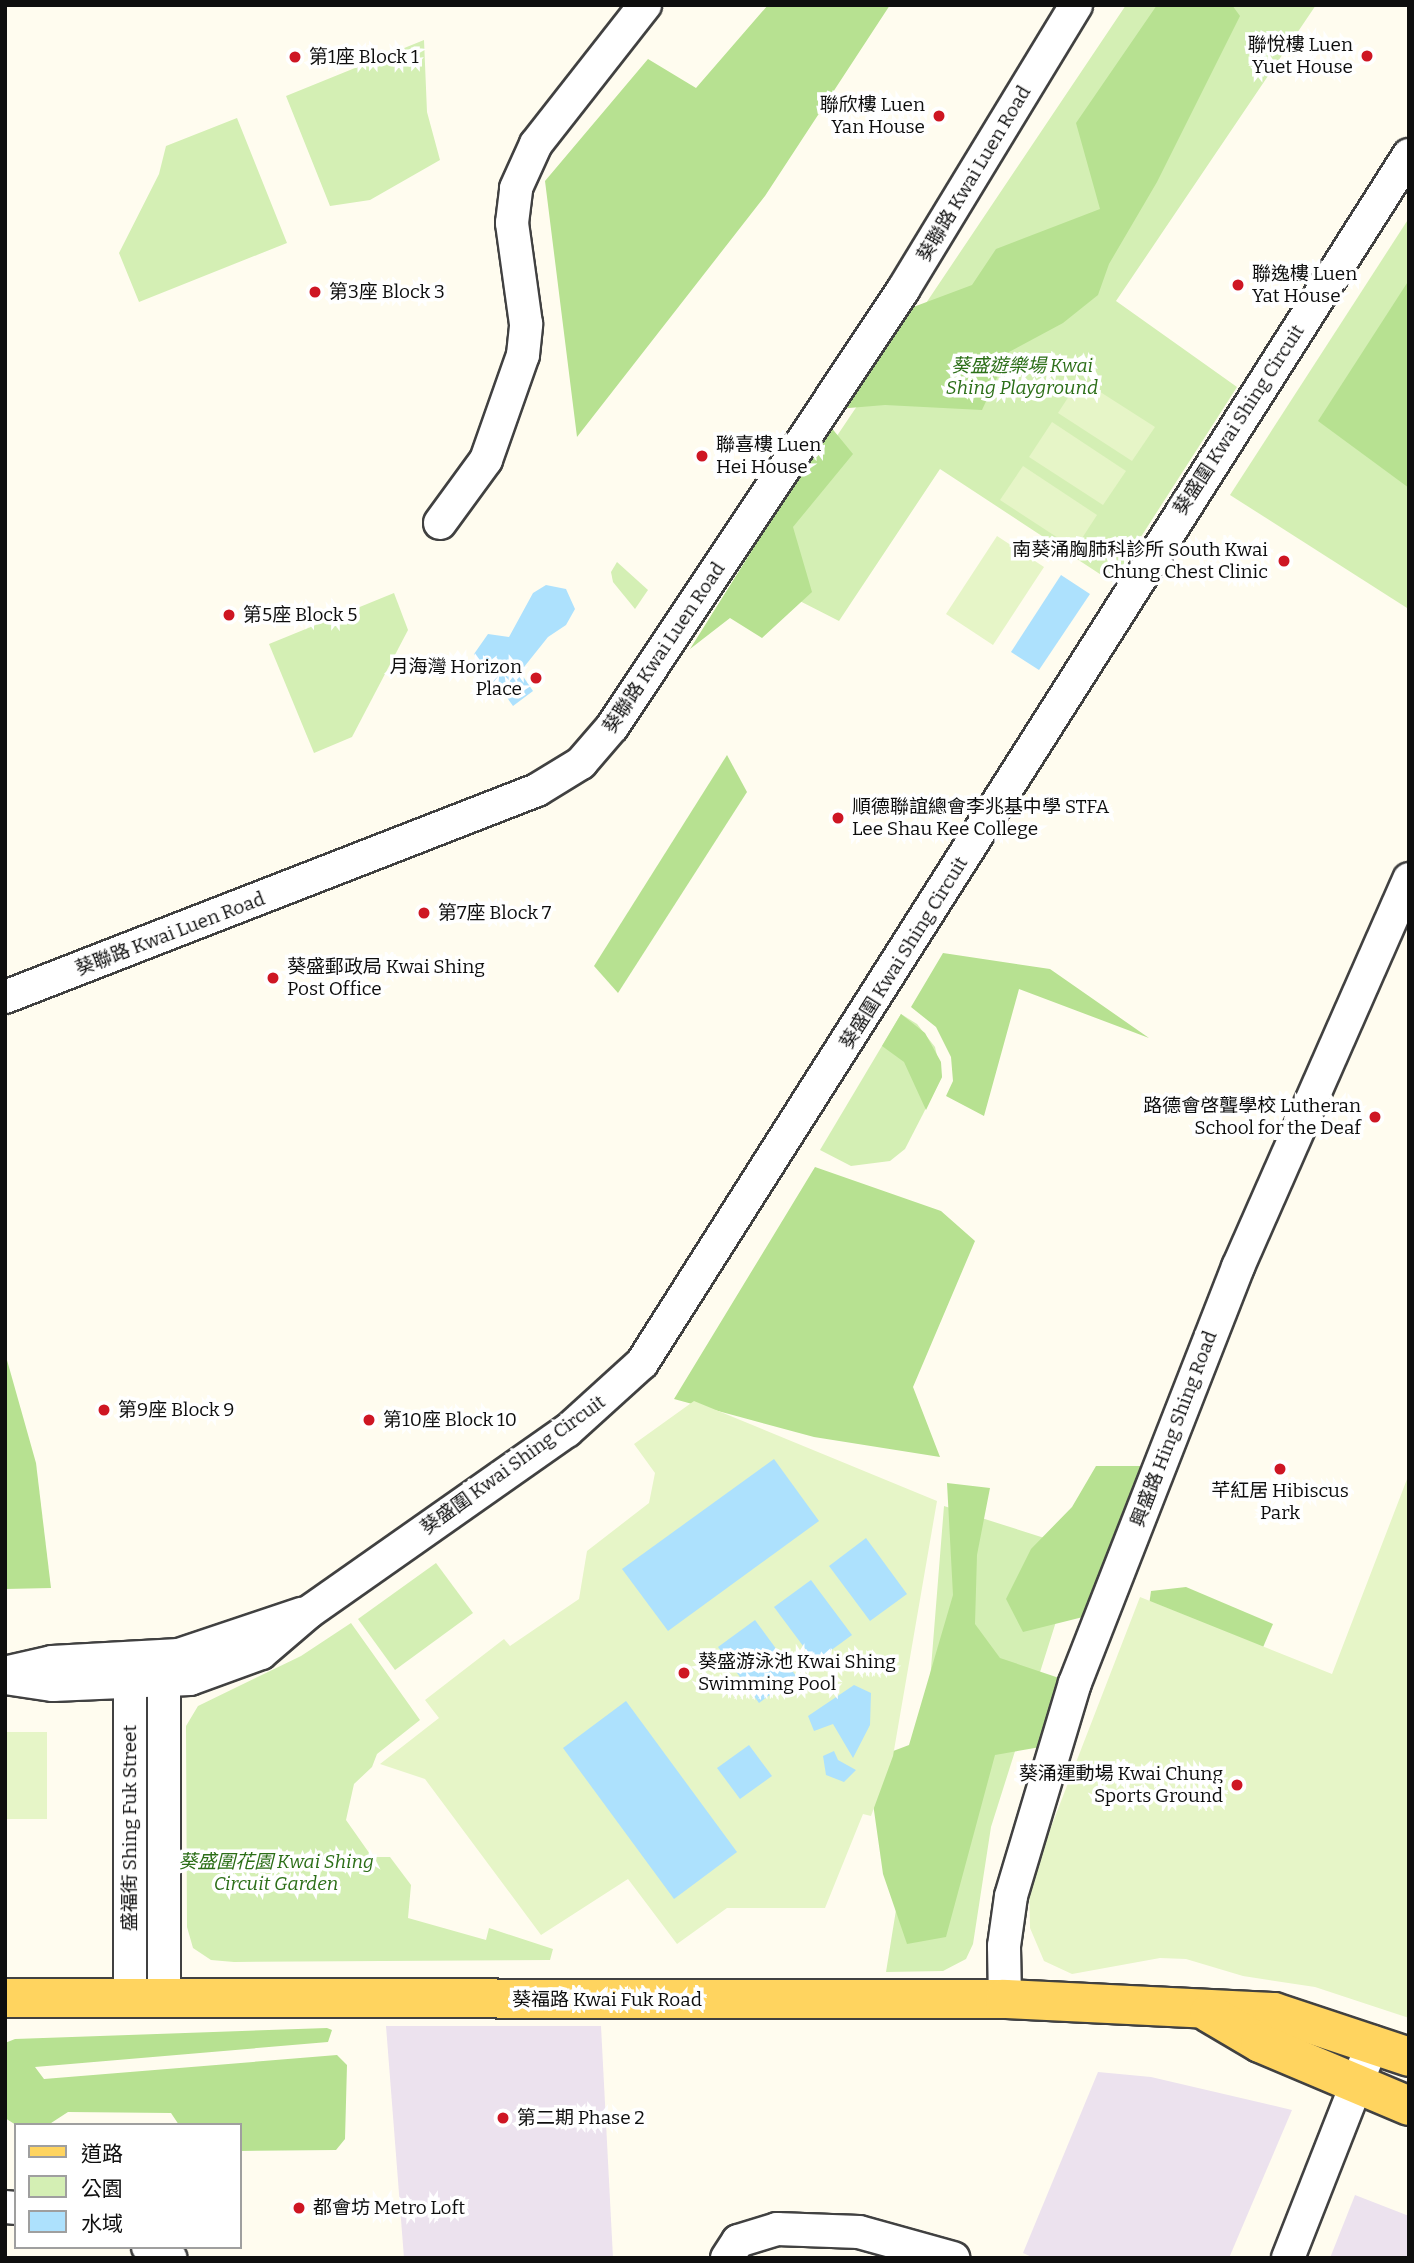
<!DOCTYPE html>
<meta charset="utf-8">
<style>
body{margin:0}
#map{position:relative;width:1414px;height:2263px;overflow:hidden;background:#fffcef;font-family:Bitter,"Noto Sans TC",serif}
div>[style]{position:absolute}
.industrial>*{inset:0;background:#ece2ee}
.green>*{inset:0;background:#d4efb4}
.forest>*{inset:0;background:#b7e191}
.pitch>*{inset:0;background:#e6f5c7}
.water>*{inset:0;background:#ade1fd}
.roads{filter:drop-shadow(2px 0 #414141) drop-shadow(-2px 0 #414141) drop-shadow(0 2px #414141) drop-shadow(0 -2px #414141)}
.minor>*{height:32px;margin:-16px;padding:0 16px;transform-origin:16px;border-radius:16px;background:#fff}
.major>*{height:38px;margin:-19px;padding:0 19px;transform-origin:19px;border-radius:19px;background:#ffd45f}
.dots>*{width:19px;height:19px;translate:-50% -50%;box-sizing:border-box;border:4px solid #fff;border-radius:50%}
span{translate:-50% -50%;white-space:nowrap;text-align:center;line-height:1.15;-webkit-text-stroke:7px #fff;paint-order:stroke}
.poi-label{font-size:19px;color:#0e0e0e}
.right{translate:-100% -50%;text-align:right}
.left{translate:0 -50%;text-align:left}
.street-label{font-size:19px;color:#0e0e0e}
.park-label{font-size:19px;color:#2b6e17;font-style:italic}
.frame{position:absolute;inset:0;border:7px solid #0e0e0e;pointer-events:none}
.legend{position:absolute;left:14px;top:2123px;width:228px;height:126px;box-sizing:border-box;background:#fff;border:2px solid #9f9f9f;margin:0;padding:9px 12px;list-style:none;font-size:21px;color:#0e0e0e}
.legend li{display:flex;align-items:center;gap:14px;height:35px}
.legend b{width:35px;border:2px solid #9f9f9f}
</style>
<div id="map">
<div class="industrial">
<div style="clip-path:polygon(386px 2026px,601px 2026px,613px 2258px,404px 2258px)"></div>
<div style="clip-path:polygon(1098px 2072px,1151px 2077px,1292px 2110px,1229px 2258px,1034px 2258px,1023px 2253px)"></div>
<div style="clip-path:polygon(1355px 2195px,1409px 2216px,1409px 2258px,1330px 2258px)"></div>
</div>
<div class="green">
<div style="clip-path:polygon(1126px 5px,1316px 5px,1116px 301px,1237px 387px,1112px 582px,940px 469px,839px 621px,745px 573px)"></div>
<div style="clip-path:polygon(424px 40px,427px 112px,440px 160px,370px 200px,330px 206px,286px 96px)"></div>
<div style="clip-path:polygon(237px 118px,287px 243px,139px 302px,119px 253px,159px 174px,166px 146px)"></div>
<div style="clip-path:polygon(1409px 218px,1409px 608px,1407px 608px,1230px 495px)"></div>
<div style="clip-path:polygon(617px 562px,648px 590px,635px 609px,613px 582px,611px 572px)"></div>
<div style="clip-path:polygon(394px 593px,408px 630px,352px 737px,314px 753px,269px 644px)"></div>
<div style="clip-path:polygon(901px 1014px,917px 1024px,935px 1047px,942px 1077px,905px 1149px,890px 1161px,851px 1166px,820px 1150px)"></div>
<div style="clip-path:polygon(944px 1506px,1079px 1549px,991px 1827px,973px 1944px,966px 1959px,943px 1971px,886px 1972px,927px 1718px)"></div>
<div style="clip-path:polygon(436px 1563px,473px 1613px,395px 1670px,358px 1619px)"></div>
<div style="clip-path:polygon(351px 1623px,420px 1720px,377px 1754px,372px 1767px,354px 1784px,346px 1820px,372px 1857px,390px 1857px,411px 1885px,408px 1918px,486px 1940px,489px 1928px,553px 1949px,550px 1960px,234px 1962px,211px 1960px,193px 1948px,187px 1927px,186px 1726px,198px 1706px,301px 1656px)"></div>
</div>
<div class="forest">
<div style="clip-path:polygon(768px 5px,890px 5px,765px 196px,577px 437px,545px 181px,648px 59px,696px 88px)"></div>
<div style="clip-path:polygon(1157px 5px,1232px 5px,1240px 16px,1157px 182px,1109px 264px,1098px 295px,1063px 323px,1009px 352px,982px 410px,885px 405px,837px 409px,908px 309px,972px 285px,996px 249px,1100px 209px,1076px 123px)"></div>
<div style="clip-path:polygon(1409px 280px,1409px 488px,1318px 421px)"></div>
<div style="clip-path:polygon(830px 426px,853px 454px,793px 527px,812px 592px,762px 638px,730px 618px,690px 649px)"></div>
<div style="clip-path:polygon(727px 755px,747px 792px,618px 993px,594px 966px)"></div>
<div style="clip-path:polygon(943px 953px,1050px 969px,1149px 1038px,1019px 989px,984px 1116px,946px 1096px,953px 1081px,951px 1057px,936px 1027px,911px 1007px)"></div>
<div style="clip-path:polygon(901px 1014px,925px 1033px,941px 1062px,942px 1077px,926px 1110px,904px 1062px,882px 1046px)"></div>
<div style="clip-path:polygon(815px 1167px,941px 1211px,975px 1241px,913px 1387px,940px 1457px,814px 1437px,674px 1399px)"></div>
<div style="clip-path:polygon(5px 1353px,36px 1463px,51px 1588px,5px 1589px)"></div>
<div style="clip-path:polygon(1096px 1466px,1151px 1466px,1091px 1615px,1023px 1632px,1006px 1599px,1031px 1549px,1072px 1507px)"></div>
<div style="clip-path:polygon(947px 1483px,990px 1488px,977px 1555px,975px 1624px,1000px 1658px,1062px 1679px,1046px 1746px,995px 1755px,946px 1937px,907px 1944px,883px 1874px,867px 1761px,909px 1745px,953px 1595px)"></div>
<div style="clip-path:polygon(1186px 1587px,1273px 1624px,1252px 1673px,1146px 1627px,1151px 1591px)"></div>
<div style="clip-path:polygon(327px 2028px,332px 2030px,328px 2042px,35px 2067px,44px 2079px,337px 2055px,347px 2065px,345px 2139px,336px 2150px,240px 2151px,240px 2125px,179px 2125px,171px 2113px,68px 2112px,48px 2125px,16px 2125px,5px 2118px,5px 2043px,15px 2039px)"></div>
</div>
<div class="pitch">
<div style="clip-path:polygon(1080px 379px,1155px 427px,1132px 461px,1058px 413px)"></div>
<div style="clip-path:polygon(1052px 422px,1126px 471px,1103px 505px,1029px 457px)"></div>
<div style="clip-path:polygon(1023px 466px,1097px 515px,1075px 549px,1000px 500px)"></div>
<div style="clip-path:polygon(997px 536px,1044px 567px,993px 645px,946px 614px)"></div>
<div style="clip-path:polygon(694px 1401px,937px 1501px,893px 1756px,871px 1816px,863px 1814px,825px 1908px,727px 1908px,677px 1944px,628px 1879px,541px 1935px,425px 1779px,380px 1764px,439px 1718px,425px 1700px,504px 1639px,510px 1646px,579px 1599px,587px 1551px,649px 1503px,655px 1473px,634px 1444px)"></div>
<div style="clip-path:polygon(1409px 1474px,1409px 2018px,1315px 1987px,1243px 1976px,1186px 1959px,1160px 1958px,1072px 1974px,1044px 1961px,1030px 1928px,1029px 1884px,1140px 1597px,1332px 1674px)"></div>
<div style="clip-path:polygon(5px 1732px,47px 1732px,47px 1819px,5px 1819px)"></div>
</div>
<div class="water">
<div style="clip-path:polygon(1061px 575px,1090px 594px,1039px 670px,1011px 652px)"></div>
<div style="clip-path:polygon(546px 585px,566px 589px,575px 609px,566px 625px,548px 637px,520px 672px,533px 691px,513px 706px,501px 689px,483px 684px,484px 669px,474px 654px,488px 634px,509px 637px,533px 593px)"></div>
<div style="clip-path:polygon(774px 1459px,819px 1521px,668px 1631px,622px 1569px)"></div>
<div style="clip-path:polygon(866px 1538px,907px 1594px,870px 1621px,829px 1566px)"></div>
<div style="clip-path:polygon(811px 1580px,852px 1635px,815px 1662px,774px 1607px)"></div>
<div style="clip-path:polygon(755px 1620px,796px 1676px,759px 1703px,718px 1647px)"></div>
<div style="clip-path:polygon(854px 1685px,871px 1693px,870px 1725px,853px 1758px,833px 1724px,814px 1731px,808px 1716px)"></div>
<div style="clip-path:polygon(626px 1701px,737px 1852px,674px 1899px,563px 1748px)"></div>
<div style="clip-path:polygon(749px 1745px,772px 1776px,740px 1799px,717px 1768px)"></div>
<div style="clip-path:polygon(834px 1751px,838px 1760px,856px 1770px,844px 1782px,826px 1775px,823px 1756px)"></div>
</div>
<div class="roads">
<div class="minor">
<div style="left:440px;top:523px;width:78px;rotate:-53.9deg"></div>
<div style="left:486px;top:460px;width:111px;rotate:-70.6deg"></div>
<div style="left:523px;top:355px;width:31px;rotate:-84deg"></div>
<div style="left:526px;top:324px;width:102px;rotate:-97.9deg"></div>
<div style="left:512px;top:223px;width:35px;rotate:-83deg"></div>
<div style="left:516px;top:188px;width:48px;rotate:-65.6deg"></div>
<div style="left:536px;top:144px;width:177px;rotate:-51.9deg"></div>
<div style="left:5px;top:997px;width:571px;rotate:-21.26deg"></div>
<div style="left:537px;top:790px;width:52px;rotate:-31.5deg"></div>
<div style="left:581px;top:763px;width:48px;rotate:-49.3deg"></div>
<div style="left:612px;top:727px;width:525px;rotate:-56.34deg"></div>
<div style="left:903px;top:290px;width:333px;rotate:-58.7deg"></div>
<div style="left:130px;top:1658px;width:340px;rotate:90deg"></div>
<div style="left:8px;top:1672px;width:45px;rotate:-12.8deg"></div>
<div style="left:52px;top:1662px;width:127px;rotate:-3.2deg"></div>
<div style="left:179px;top:1655px;width:129px;rotate:-18.6deg"></div>
<div style="left:5px;top:1678px;width:49px;rotate:8.3deg"></div>
<div style="left:53px;top:1685px;width:137px;rotate:-2.5deg"></div>
<div style="left:190px;top:1679px;width:76px;rotate:-20.1deg"></div>
<div style="left:261px;top:1653px;width:63px;rotate:-40.5deg"></div>
<div style="left:309px;top:1612px;width:315px;rotate:-35.1deg"></div>
<div style="left:567px;top:1431px;width:101px;rotate:-42.2deg"></div>
<div style="left:642px;top:1363px;width:1431px;rotate:-57.59deg"></div>
<div style="left:164px;top:1998px;width:341px;rotate:-90deg"></div>
<div style="left:1005px;top:1999px;width:53px;rotate:-91.1deg"></div>
<div style="left:1004px;top:1946px;width:50px;rotate:-82deg"></div>
<div style="left:1011px;top:1896px;width:222px;rotate:-73.3deg"></div>
<div style="left:1075px;top:1683px;width:447px;rotate:-68.6deg"></div>
<div style="left:1238px;top:1267px;width:424px;rotate:-66.2deg"></div>
<div style="left:5px;top:2207px;width:11px;rotate:5deg"></div>
<div style="left:148px;top:2247px;width:25px;rotate:26deg"></div>
<div style="left:727px;top:2258px;width:20px;rotate:-57deg"></div>
<div style="left:738px;top:2241px;width:41px;rotate:-17.1deg"></div>
<div style="left:777px;top:2229px;width:82px;rotate:2.1deg"></div>
<div style="left:859px;top:2232px;width:98px;rotate:15.5deg"></div>
<div style="left:1288px;top:2258px;width:232px;rotate:-68.5deg"></div>
</div>
<div class="major">
<div style="left:5px;top:1998px;width:1000px;rotate:0.06deg"></div>
<div style="left:1005px;top:1999px;width:269px;rotate:2.8deg"></div>
<div style="left:1274px;top:2012px;width:142px;rotate:18.4deg"></div>
<div style="left:1209px;top:2013px;width:59px;rotate:30.5deg"></div>
<div style="left:1260px;top:2043px;width:162px;rotate:22.9deg"></div>
</div>
</div>
<div class="dots">
<div style="left:1367px;top:56px;background:#ce1623"></div>
<div style="left:295px;top:57px;background:#ce1623"></div>
<div style="left:939px;top:116px;background:#ce1623"></div>
<div style="left:1238px;top:285px;background:#ce1623"></div>
<div style="left:315px;top:292px;background:#ce1623"></div>
<div style="left:702px;top:456px;background:#ce1623"></div>
<div style="left:1284px;top:561px;background:#ce1623"></div>
<div style="left:229px;top:615px;background:#ce1623"></div>
<div style="left:536px;top:678px;background:#ce1623"></div>
<div style="left:838px;top:818px;background:#ce1623"></div>
<div style="left:424px;top:913px;background:#ce1623"></div>
<div style="left:273px;top:978px;background:#ce1623"></div>
<div style="left:1375px;top:1117px;background:#ce1623"></div>
<div style="left:104px;top:1410px;background:#ce1623"></div>
<div style="left:369px;top:1420px;background:#ce1623"></div>
<div style="left:1280px;top:1469px;background:#ce1623"></div>
<div style="left:684px;top:1673px;background:#ce1623"></div>
<div style="left:1237px;top:1785px;background:#ce1623"></div>
<div style="left:503px;top:2118px;background:#ce1623"></div>
<div style="left:299px;top:2208px;background:#ce1623"></div>
</div>
<div class="poi-label">
<span class="right" style="left:1353px;top:56px">聯悅樓 Luen<br>Yuet House</span>
<span class="left" style="left:309px;top:57px">第1座 Block 1</span>
<span class="right" style="left:925px;top:116px">聯欣樓 Luen<br>Yan House</span>
<span class="left" style="left:1252px;top:285px">聯逸樓 Luen<br>Yat House</span>
<span class="left" style="left:329px;top:292px">第3座 Block 3</span>
<span class="left" style="left:716px;top:456px">聯喜樓 Luen<br>Hei House</span>
<span class="right" style="left:1268px;top:561px">南葵涌胸肺科診所 South Kwai<br>Chung Chest Clinic</span>
<span class="left" style="left:243px;top:615px">第5座 Block 5</span>
<span class="right" style="left:522px;top:678px">月海灣 Horizon<br>Place</span>
<span class="left" style="left:852px;top:818px">順德聯誼總會李兆基中學 STFA<br>Lee Shau Kee College</span>
<span class="left" style="left:438px;top:913px">第7座 Block 7</span>
<span class="left" style="left:287px;top:978px">葵盛郵政局 Kwai Shing<br>Post Office</span>
<span class="right" style="left:1361px;top:1117px">路德會啓聾學校 Lutheran<br>School for the Deaf</span>
<span class="left" style="left:118px;top:1410px">第9座 Block 9</span>
<span class="left" style="left:383px;top:1420px">第10座 Block 10</span>
<span style="left:1280px;top:1502px">芊紅居 Hibiscus<br>Park</span>
<span class="left" style="left:698px;top:1673px">葵盛游泳池 Kwai Shing<br>Swimming Pool</span>
<span class="right" style="left:1223px;top:1785px">葵涌運動場 Kwai Chung<br>Sports Ground</span>
<span class="left" style="left:517px;top:2118px">第二期 Phase 2</span>
<span class="left" style="left:313px;top:2208px">都會坊 Metro Loft</span>
</div>
<div class="street-label">
<span style="left:974px;top:174px;rotate:-59deg">葵聯路 Kwai Luen Road</span>
<span style="left:1239px;top:420px;rotate:-57deg">葵盛圍 Kwai Shing Circuit</span>
<span style="left:664px;top:648px;rotate:-56deg">葵聯路 Kwai Luen Road</span>
<span style="left:170px;top:934px;rotate:-21deg">葵聯路 Kwai Luen Road</span>
<span style="left:904px;top:953px;rotate:-58deg">葵盛圍 Kwai Shing Circuit</span>
<span style="left:1174px;top:1429px;rotate:-69deg">興盛路 Hing Shing Road</span>
<span style="left:513px;top:1465px;rotate:-36deg">葵盛圍 Kwai Shing Circuit</span>
<span style="left:130px;top:1828px;rotate:-90deg">盛福街 Shing Fuk Street</span>
<span style="left:607px;top:2000px">葵福路 Kwai Fuk Road</span>
</div>
<div class="park-label">
<span style="left:1022px;top:377px">葵盛遊樂場 Kwai<br>Shing Playground</span>
<span style="left:276px;top:1873px">葵盛圍花園 Kwai Shing<br>Circuit Garden</span>
</div>
<div class="frame"></div>
<ul class="legend">
<li><b style="height:9px;background:#ffd45f"></b>道路</li>
<li><b style="height:19px;background:#d4efb4"></b>公園</li>
<li><b style="height:19px;background:#ade1fd"></b>水域</li>
</ul>
</div>
